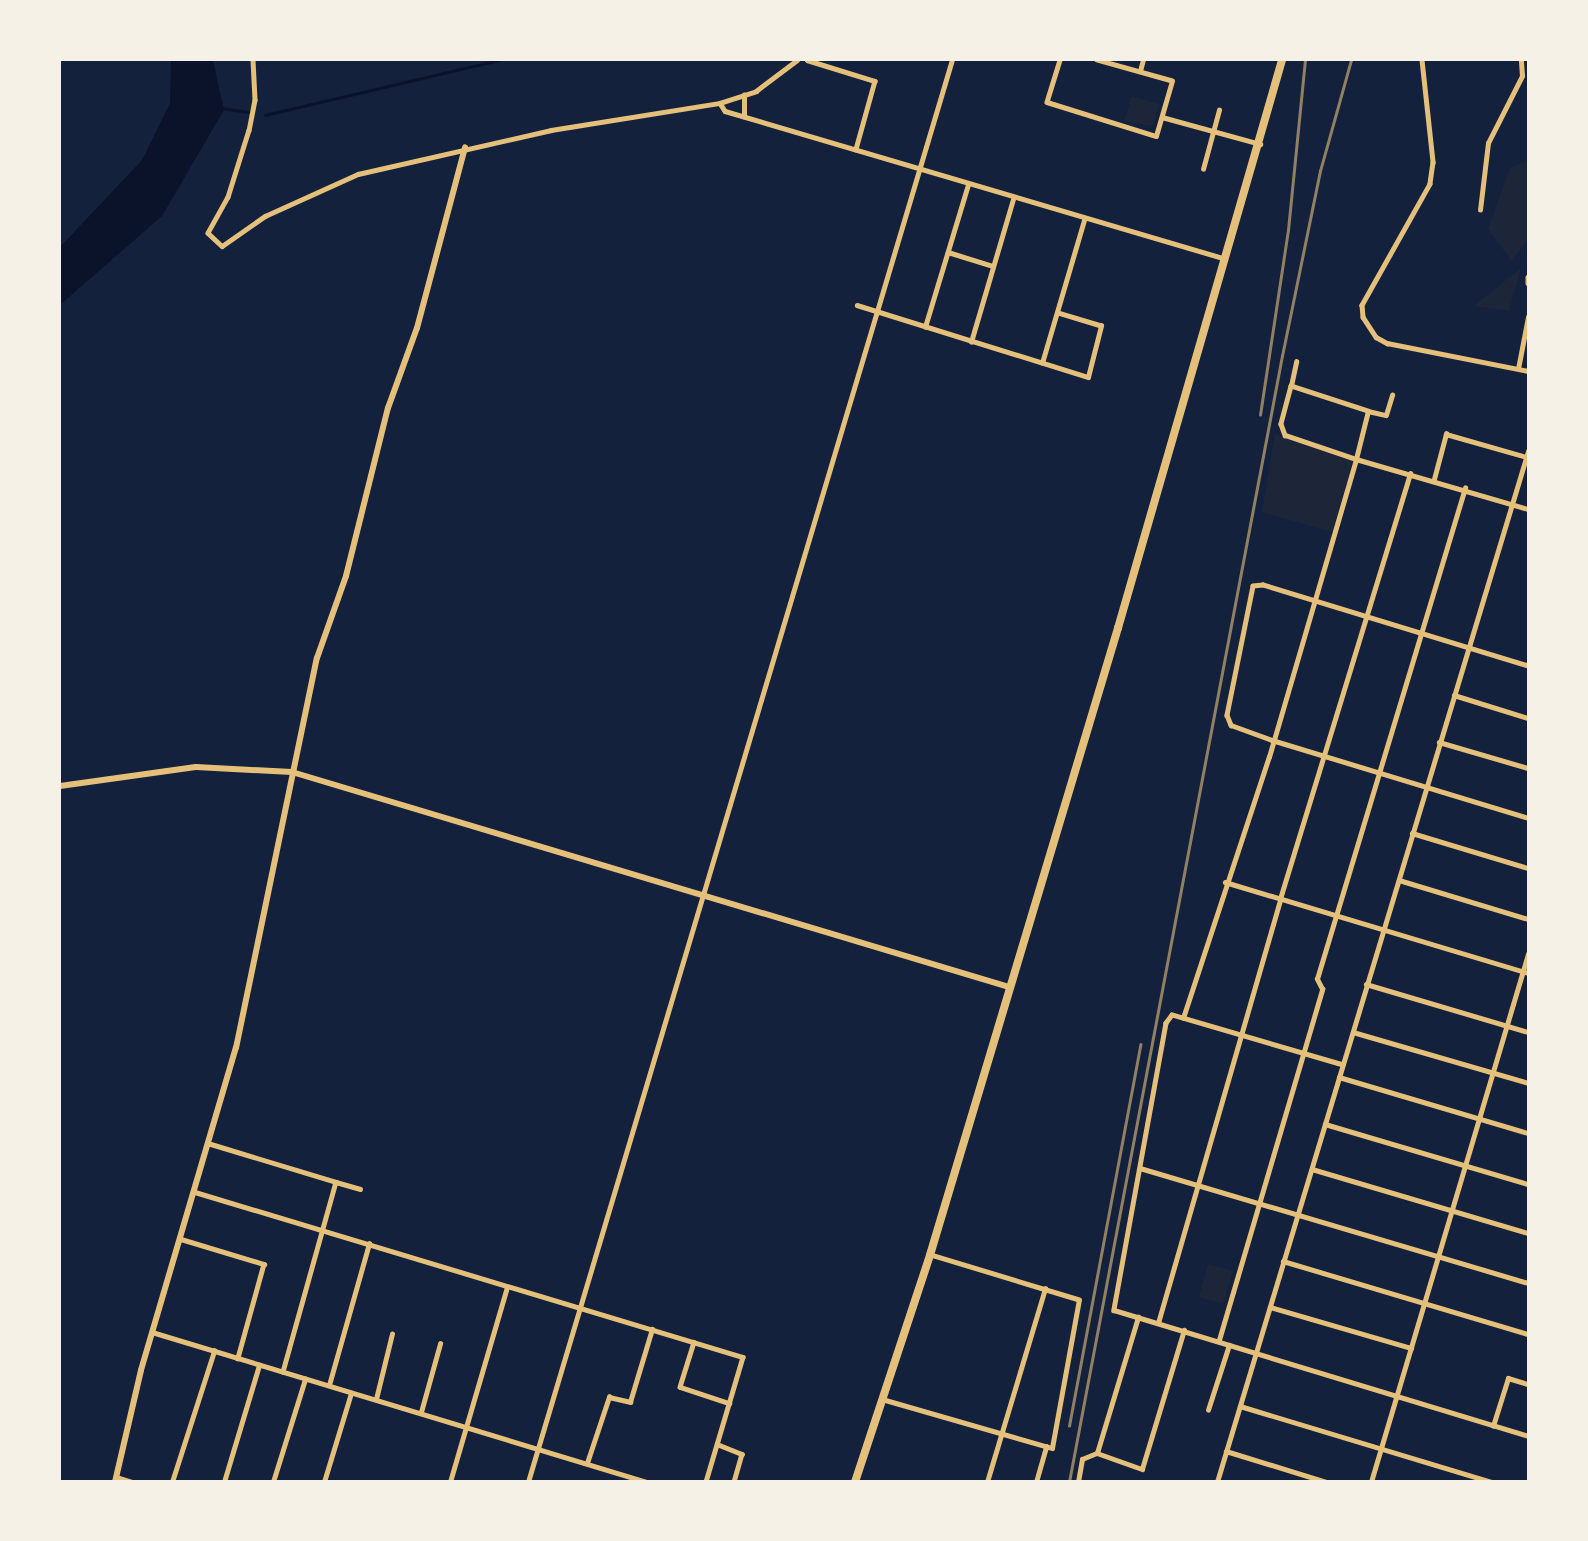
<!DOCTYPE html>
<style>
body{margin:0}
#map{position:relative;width:1588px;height:1541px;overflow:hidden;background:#14213d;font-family:Quicksand,sans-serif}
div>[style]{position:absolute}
.green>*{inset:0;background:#1d2539}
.water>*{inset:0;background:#0b132b}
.stream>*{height:2.5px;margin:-1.25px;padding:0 1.25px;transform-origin:1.25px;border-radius:1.25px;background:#0b132b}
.minor>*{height:4.5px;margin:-2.25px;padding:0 2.25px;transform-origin:2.25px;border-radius:2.25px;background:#e5c07b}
.tertiary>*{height:6px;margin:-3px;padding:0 3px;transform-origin:3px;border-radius:3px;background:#e5c07b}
.trunk>*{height:8px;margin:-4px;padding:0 4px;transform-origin:4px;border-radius:4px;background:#e5c07b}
.rail>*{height:2.5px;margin:-1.25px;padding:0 1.25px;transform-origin:1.25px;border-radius:1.25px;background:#918062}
span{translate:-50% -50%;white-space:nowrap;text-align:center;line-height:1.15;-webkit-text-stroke:6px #f6f1e7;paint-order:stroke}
.frame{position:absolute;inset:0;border:61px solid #f6f1e7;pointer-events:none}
</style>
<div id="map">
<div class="green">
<div style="clip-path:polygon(1132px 96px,1159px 104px,1153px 126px,1124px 121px)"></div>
<div style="clip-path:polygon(1528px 160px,1528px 238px,1512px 261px,1488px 229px,1510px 168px)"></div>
<div style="clip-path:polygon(1521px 268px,1509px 311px,1474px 306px)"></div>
<div style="clip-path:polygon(1275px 434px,1353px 460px,1332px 532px,1262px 512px)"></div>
<div style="clip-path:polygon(1208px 1264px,1233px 1271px,1223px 1304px,1199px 1297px)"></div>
</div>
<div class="water">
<div style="clip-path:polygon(171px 60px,213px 60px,224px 110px,162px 216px,60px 305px,60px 247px,142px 160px,170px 103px)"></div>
</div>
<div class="stream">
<div style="left:221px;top:108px;width:28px;rotate:8deg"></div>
<div style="left:265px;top:115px;width:240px;rotate:-13.2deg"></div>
</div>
<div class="minor">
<div style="left:253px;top:60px;width:40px;rotate:87.1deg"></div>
<div style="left:255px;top:100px;width:31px;rotate:101deg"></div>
<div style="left:249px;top:130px;width:70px;rotate:107.4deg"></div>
<div style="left:228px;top:197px;width:41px;rotate:119.1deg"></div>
<div style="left:208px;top:233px;width:19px;rotate:43deg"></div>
<div style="left:222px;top:246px;width:52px;rotate:-34.9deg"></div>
<div style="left:265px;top:216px;width:102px;rotate:-24.3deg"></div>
<div style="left:358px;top:174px;width:198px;rotate:-12.8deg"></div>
<div style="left:551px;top:130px;width:171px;rotate:-9.1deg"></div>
<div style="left:720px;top:103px;width:38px;rotate:-18deg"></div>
<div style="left:756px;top:91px;width:51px;rotate:-37.1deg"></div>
<div style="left:807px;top:60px;width:71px;rotate:17.2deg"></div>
<div style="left:875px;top:81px;width:71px;rotate:105.6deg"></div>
<div style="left:1060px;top:60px;width:44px;rotate:107.2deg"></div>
<div style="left:1047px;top:102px;width:114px;rotate:17.3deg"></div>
<div style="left:1156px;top:136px;width:57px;rotate:-73.8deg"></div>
<div style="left:1172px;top:81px;width:78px;rotate:-164.4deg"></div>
<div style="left:1422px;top:60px;width:103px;rotate:83.8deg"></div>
<div style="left:1433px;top:162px;width:22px;rotate:98deg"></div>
<div style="left:1430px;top:184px;width:139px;rotate:119.3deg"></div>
<div style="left:1362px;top:305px;width:12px;rotate:85deg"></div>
<div style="left:1363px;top:317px;width:24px;rotate:57deg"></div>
<div style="left:1376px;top:337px;width:13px;rotate:29deg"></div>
<div style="left:1387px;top:343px;width:144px;rotate:11.2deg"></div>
<div style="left:1140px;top:71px;width:11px;rotate:-75deg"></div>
<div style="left:720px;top:103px;width:9px;rotate:58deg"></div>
<div style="left:725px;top:111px;width:519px;rotate:16.45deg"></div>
<div style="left:744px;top:117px;width:22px;rotate:-90deg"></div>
<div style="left:1162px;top:117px;width:102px;rotate:15.4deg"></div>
<div style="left:1203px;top:169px;width:61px;rotate:-74.8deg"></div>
<div style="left:1480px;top:210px;width:67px;rotate:-83.2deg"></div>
<div style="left:1488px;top:143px;width:75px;rotate:-63.1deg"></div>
<div style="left:1522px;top:76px;width:16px;rotate:-94deg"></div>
<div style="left:948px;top:252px;width:47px;rotate:17.3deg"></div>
<div style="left:1528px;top:277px;width:6px;rotate:90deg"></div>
<div style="left:857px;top:305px;width:242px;rotate:17.3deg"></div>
<div style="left:1088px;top:377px;width:53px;rotate:-75.7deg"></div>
<div style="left:1101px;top:326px;width:45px;rotate:-163.2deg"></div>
<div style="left:925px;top:327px;width:148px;rotate:-73.2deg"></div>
<div style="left:971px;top:342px;width:149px;rotate:-73.6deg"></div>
<div style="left:1042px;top:363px;width:149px;rotate:-73.6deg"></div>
<div style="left:1518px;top:369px;width:53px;rotate:-79.1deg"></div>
<div style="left:1291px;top:386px;width:25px;rotate:-78deg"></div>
<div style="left:1368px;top:411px;width:18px;rotate:13deg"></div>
<div style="left:1386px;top:415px;width:21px;rotate:-73deg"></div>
<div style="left:1434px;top:479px;width:47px;rotate:-75.1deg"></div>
<div style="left:1446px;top:434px;width:84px;rotate:15.9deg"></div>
<div style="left:1528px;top:666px;width:277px;rotate:-163deg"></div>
<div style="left:1263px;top:585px;width:10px;rotate:174deg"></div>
<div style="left:1253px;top:586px;width:132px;rotate:101.4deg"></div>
<div style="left:1227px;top:715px;width:11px;rotate:68deg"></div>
<div style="left:1231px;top:725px;width:44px;rotate:20.1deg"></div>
<div style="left:1272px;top:740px;width:268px;rotate:16.9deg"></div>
<div style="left:1454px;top:695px;width:77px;rotate:17.3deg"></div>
<div style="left:1439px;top:742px;width:93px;rotate:16.3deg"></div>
<div style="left:1412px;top:833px;width:121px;rotate:16.8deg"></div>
<div style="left:1399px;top:880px;width:135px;rotate:16.8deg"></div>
<div style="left:1225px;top:882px;width:316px;rotate:16.7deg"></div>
<div style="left:1366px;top:984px;width:169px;rotate:16.5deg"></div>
<div style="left:1183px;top:1018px;width:275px;rotate:-71.8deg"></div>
<div style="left:1269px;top:757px;width:310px;rotate:-73.7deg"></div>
<div style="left:1356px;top:459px;width:49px;rotate:-76deg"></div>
<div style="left:1368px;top:411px;width:81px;rotate:-162deg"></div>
<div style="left:1291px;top:386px;width:39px;rotate:105deg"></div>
<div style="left:1281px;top:424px;width:12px;rotate:70deg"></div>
<div style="left:1285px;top:435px;width:75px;rotate:18.7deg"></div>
<div style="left:1356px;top:459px;width:179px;rotate:16.2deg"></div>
<div style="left:1353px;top:1032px;width:182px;rotate:16.2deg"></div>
<div style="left:1343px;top:1065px;width:178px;rotate:-163.7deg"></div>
<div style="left:1172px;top:1015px;width:10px;rotate:127deg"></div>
<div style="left:1166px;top:1023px;width:292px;rotate:100.3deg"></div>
<div style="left:1114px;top:1310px;width:433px;rotate:16.9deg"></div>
<div style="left:1339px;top:1077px;width:197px;rotate:16.5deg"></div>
<div style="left:1325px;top:1124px;width:212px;rotate:16.5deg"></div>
<div style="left:211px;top:1144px;width:131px;rotate:16.9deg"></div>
<div style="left:336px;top:1182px;width:197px;rotate:105.6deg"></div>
<div style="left:1140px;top:1168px;width:405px;rotate:16.5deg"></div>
<div style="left:1312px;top:1169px;width:225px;rotate:16.5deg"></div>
<div style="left:336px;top:1182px;width:25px;rotate:16deg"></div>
<div style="left:195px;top:1192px;width:572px;rotate:16.76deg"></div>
<div style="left:743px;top:1357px;width:130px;rotate:106.5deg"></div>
<div style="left:181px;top:1239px;width:87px;rotate:16.8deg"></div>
<div style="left:264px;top:1264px;width:98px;rotate:105.5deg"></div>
<div style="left:1283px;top:1261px;width:256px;rotate:16.6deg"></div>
<div style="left:1270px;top:1307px;width:147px;rotate:16.2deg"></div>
<div style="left:1158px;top:1323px;width:441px;rotate:-73.9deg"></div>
<div style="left:1280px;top:899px;width:445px;rotate:-73deg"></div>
<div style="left:152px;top:1332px;width:517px;rotate:16.86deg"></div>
<div style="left:1219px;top:1340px;width:366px;rotate:-73.6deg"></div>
<div style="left:1322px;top:989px;width:11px;rotate:-117deg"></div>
<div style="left:1317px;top:979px;width:513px;rotate:-73.23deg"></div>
<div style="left:694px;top:1342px;width:47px;rotate:107.3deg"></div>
<div style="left:680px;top:1387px;width:52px;rotate:18.1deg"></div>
<div style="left:329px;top:1385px;width:147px;rotate:-74.2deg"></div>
<div style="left:376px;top:1399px;width:67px;rotate:-76.2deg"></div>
<div style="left:882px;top:1399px;width:177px;rotate:16.1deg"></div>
<div style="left:1052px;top:1448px;width:150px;rotate:-79.7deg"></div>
<div style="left:1079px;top:1300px;width:155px;rotate:-163.1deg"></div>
<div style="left:1240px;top:1406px;width:263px;rotate:16.8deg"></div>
<div style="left:1208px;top:1410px;width:68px;rotate:-72.1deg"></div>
<div style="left:421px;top:1412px;width:71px;rotate:-74.4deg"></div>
<div style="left:1493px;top:1426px;width:50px;rotate:-72.6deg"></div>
<div style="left:1508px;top:1378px;width:21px;rotate:17deg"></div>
<div style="left:717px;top:1444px;width:27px;rotate:22deg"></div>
<div style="left:742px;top:1454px;width:29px;rotate:106deg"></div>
<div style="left:1226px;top:1451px;width:106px;rotate:17.1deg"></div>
<div style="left:1097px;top:1453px;width:48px;rotate:19.6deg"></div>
<div style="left:1142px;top:1469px;width:145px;rotate:-73.2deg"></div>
<div style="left:587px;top:1463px;width:70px;rotate:-71.6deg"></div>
<div style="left:609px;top:1397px;width:22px;rotate:13deg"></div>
<div style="left:630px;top:1402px;width:76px;rotate:-73.2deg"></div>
<div style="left:116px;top:1477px;width:17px;rotate:17deg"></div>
<div style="left:172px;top:1482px;width:138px;rotate:-72.2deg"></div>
<div style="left:224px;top:1482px;width:122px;rotate:-73.3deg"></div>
<div style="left:273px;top:1482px;width:108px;rotate:-72.7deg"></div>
<div style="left:324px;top:1482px;width:93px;rotate:-73.1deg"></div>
<div style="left:450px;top:1482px;width:203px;rotate:-73.7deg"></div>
<div style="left:528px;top:1482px;width:1484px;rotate:-73.4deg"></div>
<div style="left:987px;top:1482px;width:202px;rotate:-73.3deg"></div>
<div style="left:1036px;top:1482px;width:37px;rotate:-74deg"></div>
<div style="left:1078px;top:1482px;width:23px;rotate:-80deg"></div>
<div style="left:1082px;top:1459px;width:16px;rotate:-22deg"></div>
<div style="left:1097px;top:1453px;width:142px;rotate:-73.2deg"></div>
<div style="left:1217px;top:1482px;width:1077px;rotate:-73.21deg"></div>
<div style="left:1371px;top:1482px;width:551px;rotate:-73.44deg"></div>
</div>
<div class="tertiary">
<div style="left:60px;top:786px;width:137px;rotate:-8deg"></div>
<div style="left:196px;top:767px;width:96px;rotate:3deg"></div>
<div style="left:292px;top:772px;width:749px;rotate:16.69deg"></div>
<div style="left:115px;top:1482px;width:115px;rotate:-76.9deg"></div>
<div style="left:141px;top:1370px;width:336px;rotate:-73.6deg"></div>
<div style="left:236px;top:1048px;width:398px;rotate:-78.3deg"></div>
<div style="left:317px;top:658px;width:87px;rotate:-70.5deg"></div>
<div style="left:346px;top:576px;width:173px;rotate:-76deg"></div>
<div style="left:388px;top:408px;width:85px;rotate:-70.1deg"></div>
<div style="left:417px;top:328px;width:187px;rotate:-75.1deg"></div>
</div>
<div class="trunk">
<div style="left:855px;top:1482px;width:239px;rotate:-71.7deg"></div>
<div style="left:930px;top:1255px;width:655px;rotate:-73.31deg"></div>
<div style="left:1118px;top:628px;width:591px;rotate:-73.89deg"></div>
</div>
<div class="rail">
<div style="left:1260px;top:415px;width:187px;rotate:-81.4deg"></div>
<div style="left:1288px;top:230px;width:171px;rotate:-84.3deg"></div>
<div style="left:1069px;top:1426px;width:388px;rotate:-79.4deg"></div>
<div style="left:1069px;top:1482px;width:1146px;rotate:-79.29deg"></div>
<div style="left:1282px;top:356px;width:189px;rotate:-78.4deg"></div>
<div style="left:1320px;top:171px;width:115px;rotate:-74.4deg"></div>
</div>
<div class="frame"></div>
</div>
